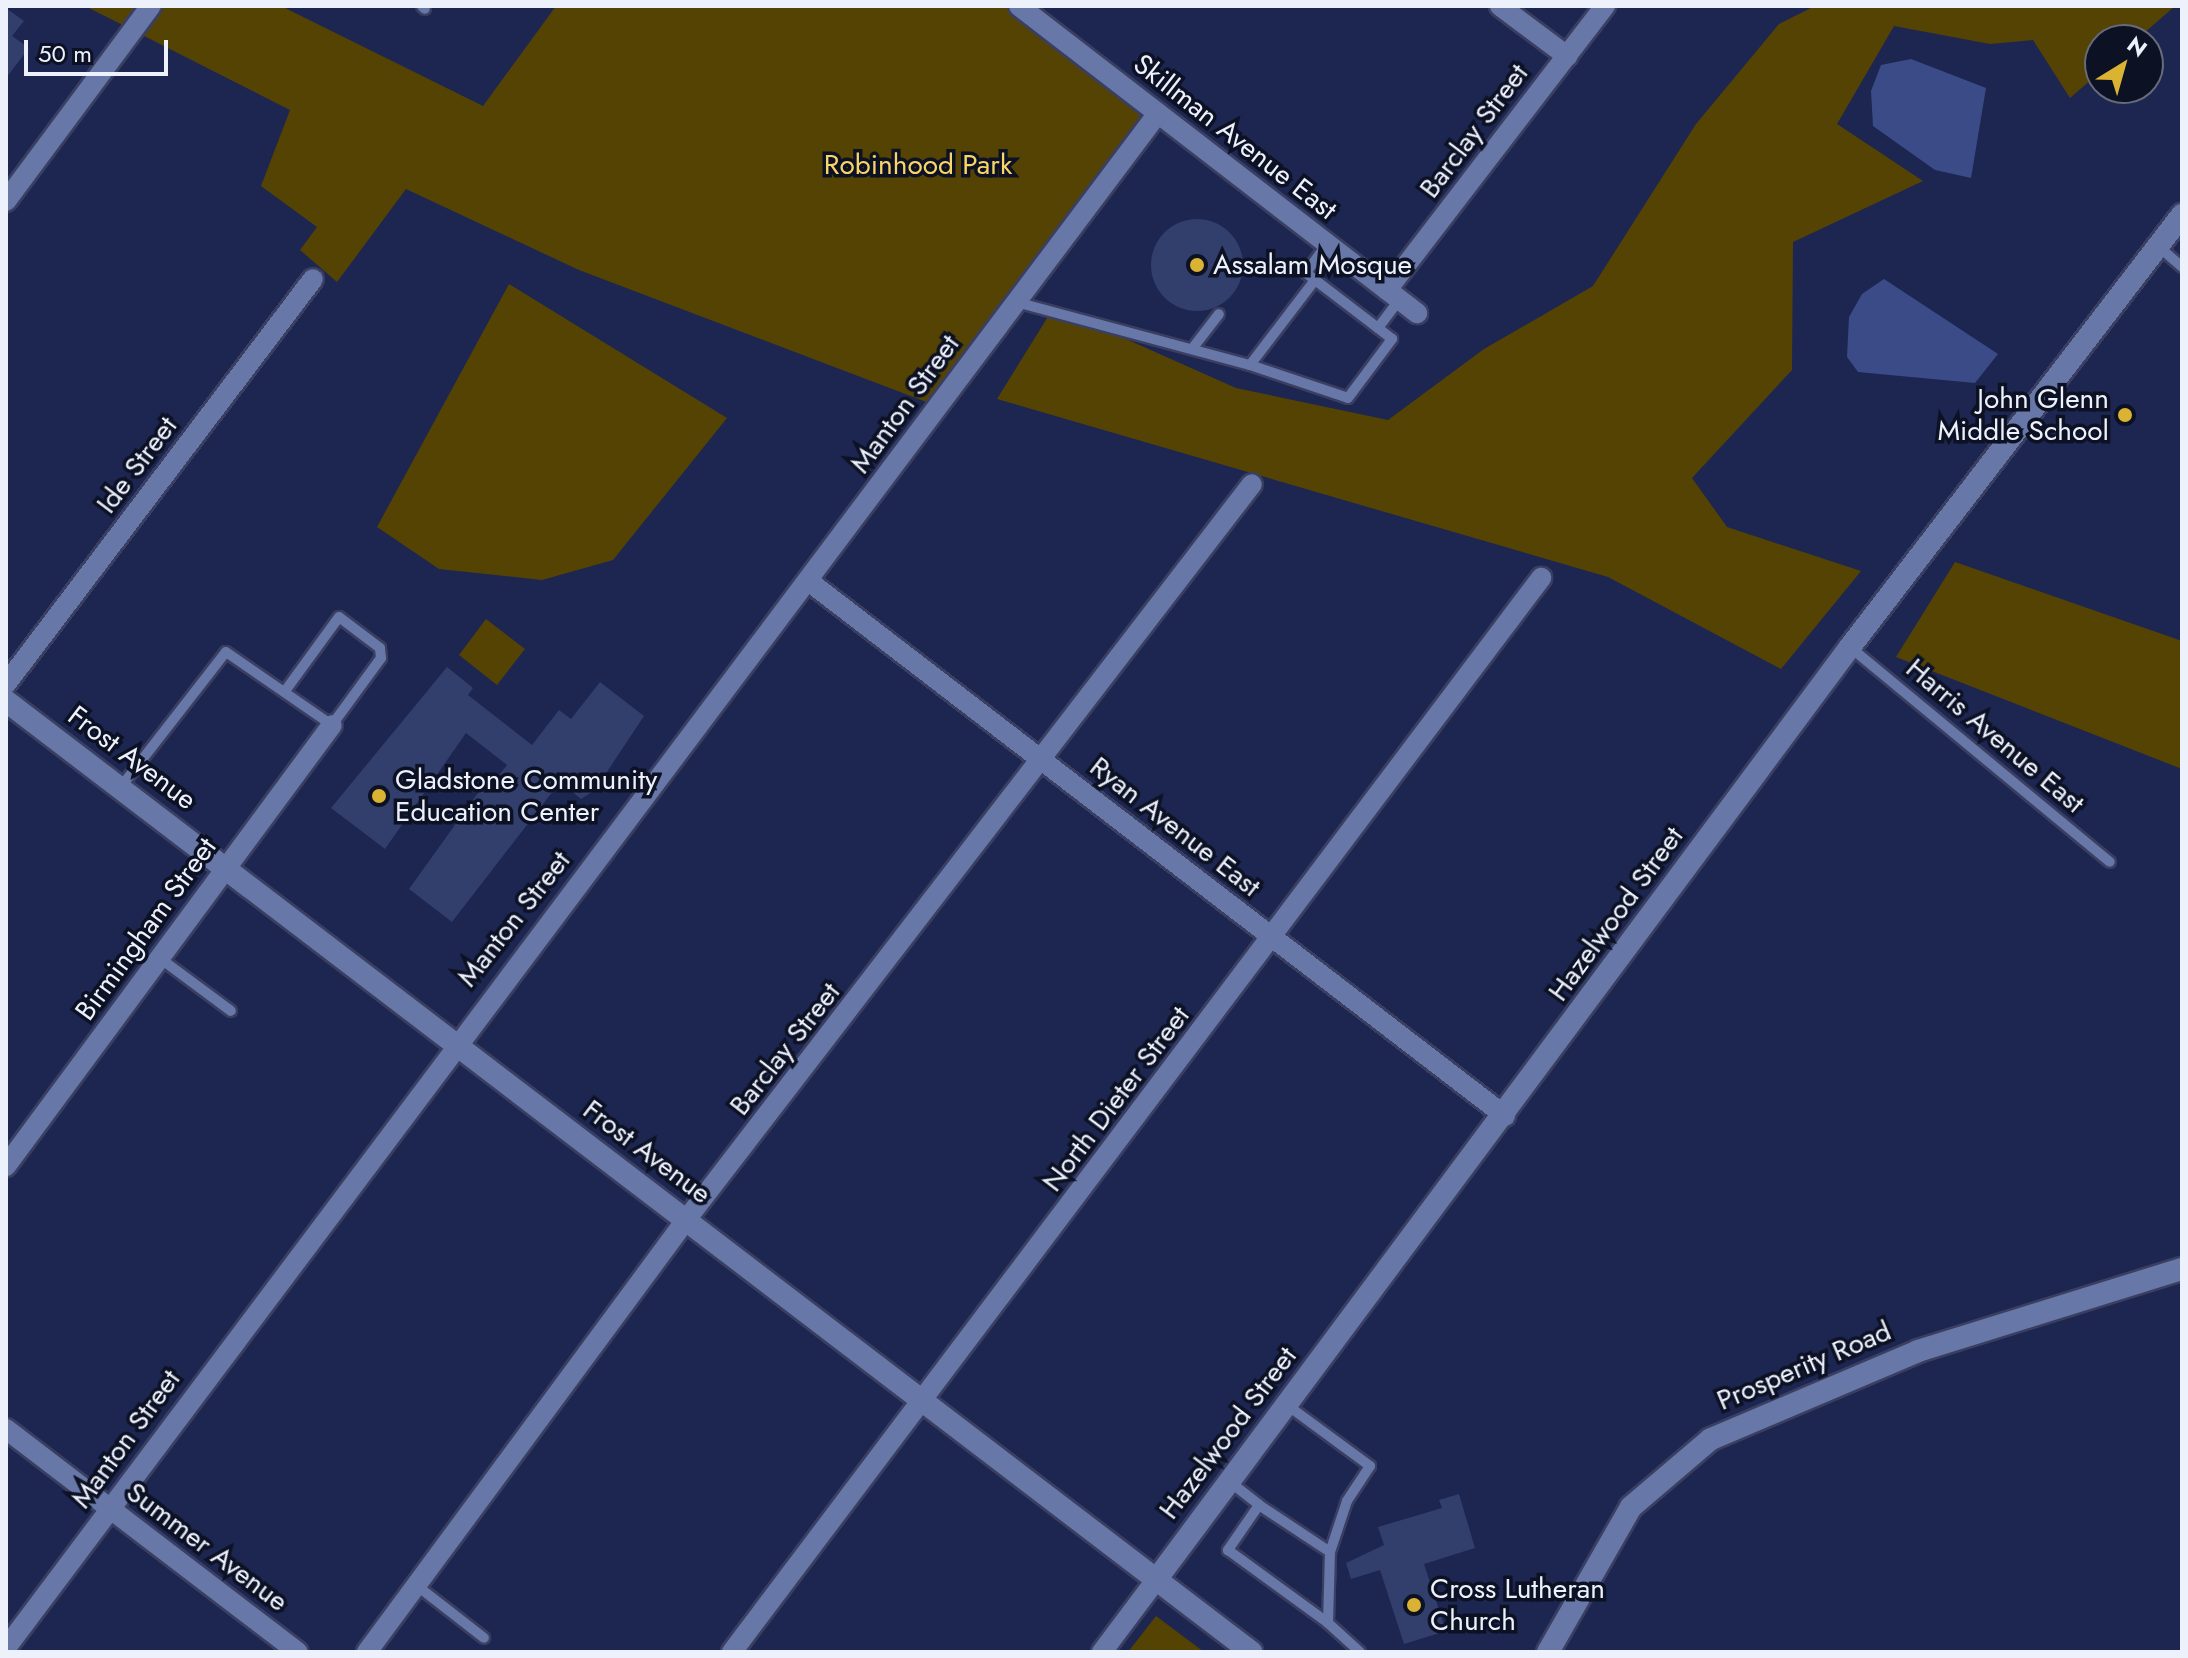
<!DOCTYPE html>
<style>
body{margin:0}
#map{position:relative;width:2188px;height:1658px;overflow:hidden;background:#1c2651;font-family:Jost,sans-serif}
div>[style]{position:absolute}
.green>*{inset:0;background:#554304}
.water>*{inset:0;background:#3b4b88}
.building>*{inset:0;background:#323e6b}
.round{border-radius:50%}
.roads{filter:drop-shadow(2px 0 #3a3f61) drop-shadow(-2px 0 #3a3f61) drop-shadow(0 2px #3a3f61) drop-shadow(0 -2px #3a3f61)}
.service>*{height:10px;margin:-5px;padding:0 5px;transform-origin:5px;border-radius:5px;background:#6777a8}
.minor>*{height:20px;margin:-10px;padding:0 10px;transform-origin:10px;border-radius:10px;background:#6777a8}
.tertiary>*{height:22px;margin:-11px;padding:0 11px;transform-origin:11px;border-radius:11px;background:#6777a8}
.dots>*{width:22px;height:22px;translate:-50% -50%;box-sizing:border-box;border:4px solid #0c1124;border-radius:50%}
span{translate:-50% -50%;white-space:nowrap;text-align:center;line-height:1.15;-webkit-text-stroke:7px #0c1124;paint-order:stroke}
.street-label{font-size:28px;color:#edf1fc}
.park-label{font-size:28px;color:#f9d468}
.poi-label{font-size:28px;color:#edf1fc}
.left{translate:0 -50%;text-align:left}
.right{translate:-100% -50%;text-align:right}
.frame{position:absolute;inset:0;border:8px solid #edf1fc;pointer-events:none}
.north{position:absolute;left:2084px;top:24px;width:80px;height:80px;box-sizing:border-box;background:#0c1124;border:2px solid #666b7a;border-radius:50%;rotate:37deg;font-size:22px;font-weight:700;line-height:32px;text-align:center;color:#edf1fc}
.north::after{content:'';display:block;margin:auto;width:28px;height:36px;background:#dab333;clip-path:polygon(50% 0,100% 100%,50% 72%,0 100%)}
.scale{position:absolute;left:24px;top:40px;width:144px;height:36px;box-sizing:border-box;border:4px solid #edf1fc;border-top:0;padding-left:10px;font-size:24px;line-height:28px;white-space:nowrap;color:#edf1fc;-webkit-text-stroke:6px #0c1124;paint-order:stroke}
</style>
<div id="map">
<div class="green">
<div style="clip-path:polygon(85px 6px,281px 6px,483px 106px,556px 6px,1017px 6px,1158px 113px,937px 406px,579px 270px,406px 189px,337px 282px,300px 250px,317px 227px,261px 186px,290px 110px)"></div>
<div style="clip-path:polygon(1815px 6px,2175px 6px,2136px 40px,2100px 40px,2100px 72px,2070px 98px,2033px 40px,1990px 44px,1894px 26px,1837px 124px,1923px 181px,1793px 242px,1792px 370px,1692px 478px,1727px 527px,1861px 571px,1781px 669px,1608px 577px,997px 399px,1054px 307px,1236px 388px,1388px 420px,1484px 349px,1593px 286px,1696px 124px,1779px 24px)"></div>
<div style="clip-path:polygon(509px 284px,727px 418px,613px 560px,542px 580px,439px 569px,377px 527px)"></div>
<div style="clip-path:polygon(1955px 562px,2182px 641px,2182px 769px,1896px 657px)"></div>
<div style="clip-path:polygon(486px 619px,525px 649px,497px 685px,459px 655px)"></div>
<div style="clip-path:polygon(1156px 1616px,1204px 1652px,1128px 1652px)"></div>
</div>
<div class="water">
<div style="clip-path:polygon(1911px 59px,1986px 88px,1971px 178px,1935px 170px,1873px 126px,1871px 91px,1881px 65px)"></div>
<div style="clip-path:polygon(1884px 279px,1998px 354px,1975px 383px,1858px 372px,1847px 357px,1849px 317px,1862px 294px)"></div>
</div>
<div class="building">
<div style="clip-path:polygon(6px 8px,24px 21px,12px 36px,29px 48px,6px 78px)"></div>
<div class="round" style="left:1151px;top:219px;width:92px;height:92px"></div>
<div style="clip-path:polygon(447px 667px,473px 688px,468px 695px,532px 745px,559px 710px,571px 719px,600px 682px,644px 716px,595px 790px,581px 799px,560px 782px,452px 922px,409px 889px,480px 790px,485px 793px,507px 765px,466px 733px,385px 849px,331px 808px)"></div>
<div style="clip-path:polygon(1459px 1494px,1475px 1548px,1424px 1564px,1446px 1631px,1404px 1644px,1380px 1570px,1351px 1579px,1346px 1563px,1384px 1545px,1378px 1527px,1442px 1508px,1439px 1500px)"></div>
</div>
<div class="roads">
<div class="service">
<div style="left:422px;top:6px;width:4px;rotate:45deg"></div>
<div style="left:1327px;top:244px;width:36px;rotate:126deg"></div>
<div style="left:1306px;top:273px;width:91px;rotate:37.4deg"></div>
<div style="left:1378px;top:328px;width:36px;rotate:-53deg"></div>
<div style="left:2158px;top:246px;width:32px;rotate:41deg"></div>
<div style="left:1315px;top:280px;width:107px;rotate:127.4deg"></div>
<div style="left:1250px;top:365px;width:103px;rotate:18.6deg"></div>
<div style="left:1348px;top:398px;width:74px;rotate:-53.3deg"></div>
<div style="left:1392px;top:339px;width:18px;rotate:-142deg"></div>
<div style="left:1016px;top:302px;width:242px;rotate:15.1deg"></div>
<div style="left:1192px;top:349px;width:44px;rotate:-52.4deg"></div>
<div style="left:1850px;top:647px;width:337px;rotate:39.6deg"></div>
<div style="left:120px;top:788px;width:172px;rotate:-52.1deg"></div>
<div style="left:226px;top:652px;width:129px;rotate:34.6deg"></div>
<div style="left:332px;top:725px;width:83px;rotate:-53.8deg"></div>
<div style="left:381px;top:658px;width:10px;rotate:-96deg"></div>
<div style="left:380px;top:648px;width:51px;rotate:-142.9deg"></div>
<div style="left:339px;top:617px;width:92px;rotate:126.1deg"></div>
<div style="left:161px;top:959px;width:87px;rotate:36.6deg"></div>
<div style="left:1287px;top:1405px;width:103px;rotate:36.3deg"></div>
<div style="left:1370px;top:1466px;width:42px;rotate:123.3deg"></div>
<div style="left:1347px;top:1501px;width:54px;rotate:108.4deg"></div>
<div style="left:1330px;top:1552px;width:71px;rotate:91.6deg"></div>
<div style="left:1328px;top:1623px;width:43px;rotate:42.2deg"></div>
<div style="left:1230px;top:1482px;width:37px;rotate:38deg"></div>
<div style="left:1259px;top:1505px;width:55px;rotate:124.6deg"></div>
<div style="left:1228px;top:1550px;width:124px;rotate:36.1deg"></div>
<div style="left:1259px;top:1505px;width:85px;rotate:33.5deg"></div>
<div style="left:416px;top:1585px;width:86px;rotate:37.9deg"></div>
</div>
<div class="minor">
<div style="left:1019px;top:6px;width:503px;rotate:37.65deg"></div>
<div style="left:1500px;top:6px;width:84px;rotate:36.7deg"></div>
<div style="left:6px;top:201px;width:243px;rotate:-53.4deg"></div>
<div style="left:1387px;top:290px;width:358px;rotate:-52.5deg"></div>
<div style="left:811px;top:583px;width:875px;rotate:37.52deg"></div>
<div style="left:6px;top:684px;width:508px;rotate:-52.84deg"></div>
<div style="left:6px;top:1166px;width:548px;rotate:-53.53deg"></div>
<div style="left:6px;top:1429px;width:367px;rotate:37.4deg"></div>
<div style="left:6px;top:1648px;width:1919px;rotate:-53.11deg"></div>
<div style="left:367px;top:1652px;width:537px;rotate:-53.56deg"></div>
<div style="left:686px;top:1220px;width:928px;rotate:-52.44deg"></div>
<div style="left:732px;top:1652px;width:1345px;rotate:-53.01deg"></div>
<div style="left:1102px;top:1652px;width:90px;rotate:-53.1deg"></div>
</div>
<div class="tertiary">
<div style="left:6px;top:701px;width:1567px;rotate:37.37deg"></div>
<div style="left:1156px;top:1580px;width:1163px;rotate:-53.36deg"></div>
<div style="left:1850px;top:647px;width:545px;rotate:-52.46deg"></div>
<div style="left:1548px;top:1652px;width:167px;rotate:-60.2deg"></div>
<div style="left:1631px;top:1507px;width:105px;rotate:-40.4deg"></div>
<div style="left:1711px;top:1439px;width:225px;rotate:-23deg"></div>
<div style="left:1918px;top:1351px;width:276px;rotate:-17.3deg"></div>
</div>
</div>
<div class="dots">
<div style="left:1197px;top:265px;background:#dab333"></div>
<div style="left:2125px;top:415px;background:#dab333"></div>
<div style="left:379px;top:796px;background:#dab333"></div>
<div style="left:1414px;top:1605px;background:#dab333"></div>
</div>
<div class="street-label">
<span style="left:1474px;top:131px;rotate:-53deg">Barclay Street</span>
<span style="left:1235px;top:137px;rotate:38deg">Skillman Avenue East</span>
<span style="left:905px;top:404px;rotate:-54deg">Manton Street</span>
<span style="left:137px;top:465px;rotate:-53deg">Ide Street</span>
<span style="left:1995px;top:736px;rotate:40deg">Harris Avenue East</span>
<span style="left:132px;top:758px;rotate:37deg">Frost Avenue</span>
<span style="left:1175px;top:827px;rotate:38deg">Ryan Avenue East</span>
<span style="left:1616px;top:914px;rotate:-54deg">Hazelwood Street</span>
<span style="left:514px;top:919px;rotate:-52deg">Manton Street</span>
<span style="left:146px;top:929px;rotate:-54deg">Birmingham Street</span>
<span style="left:785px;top:1049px;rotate:-52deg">Barclay Street</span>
<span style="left:1116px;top:1099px;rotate:-53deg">North Dieter Street</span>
<span style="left:647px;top:1152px;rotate:37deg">Frost Avenue</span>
<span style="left:1804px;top:1366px;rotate:-23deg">Prosperity Road</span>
<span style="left:1228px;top:1433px;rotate:-53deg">Hazelwood Street</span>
<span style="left:126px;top:1439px;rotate:-54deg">Manton Street</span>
<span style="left:207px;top:1547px;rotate:37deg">Summer Avenue</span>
</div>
<div class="park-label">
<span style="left:918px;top:165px">Robinhood Park</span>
</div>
<div class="poi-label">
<span class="left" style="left:1213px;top:265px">Assalam Mosque</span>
<span class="right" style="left:2109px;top:415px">John Glenn<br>Middle School</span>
<span class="left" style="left:395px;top:796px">Gladstone Community<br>Education Center</span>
<span class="left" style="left:1430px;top:1605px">Cross Lutheran<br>Church</span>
</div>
<div class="frame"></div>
<div class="north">N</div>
<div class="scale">50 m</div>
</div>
